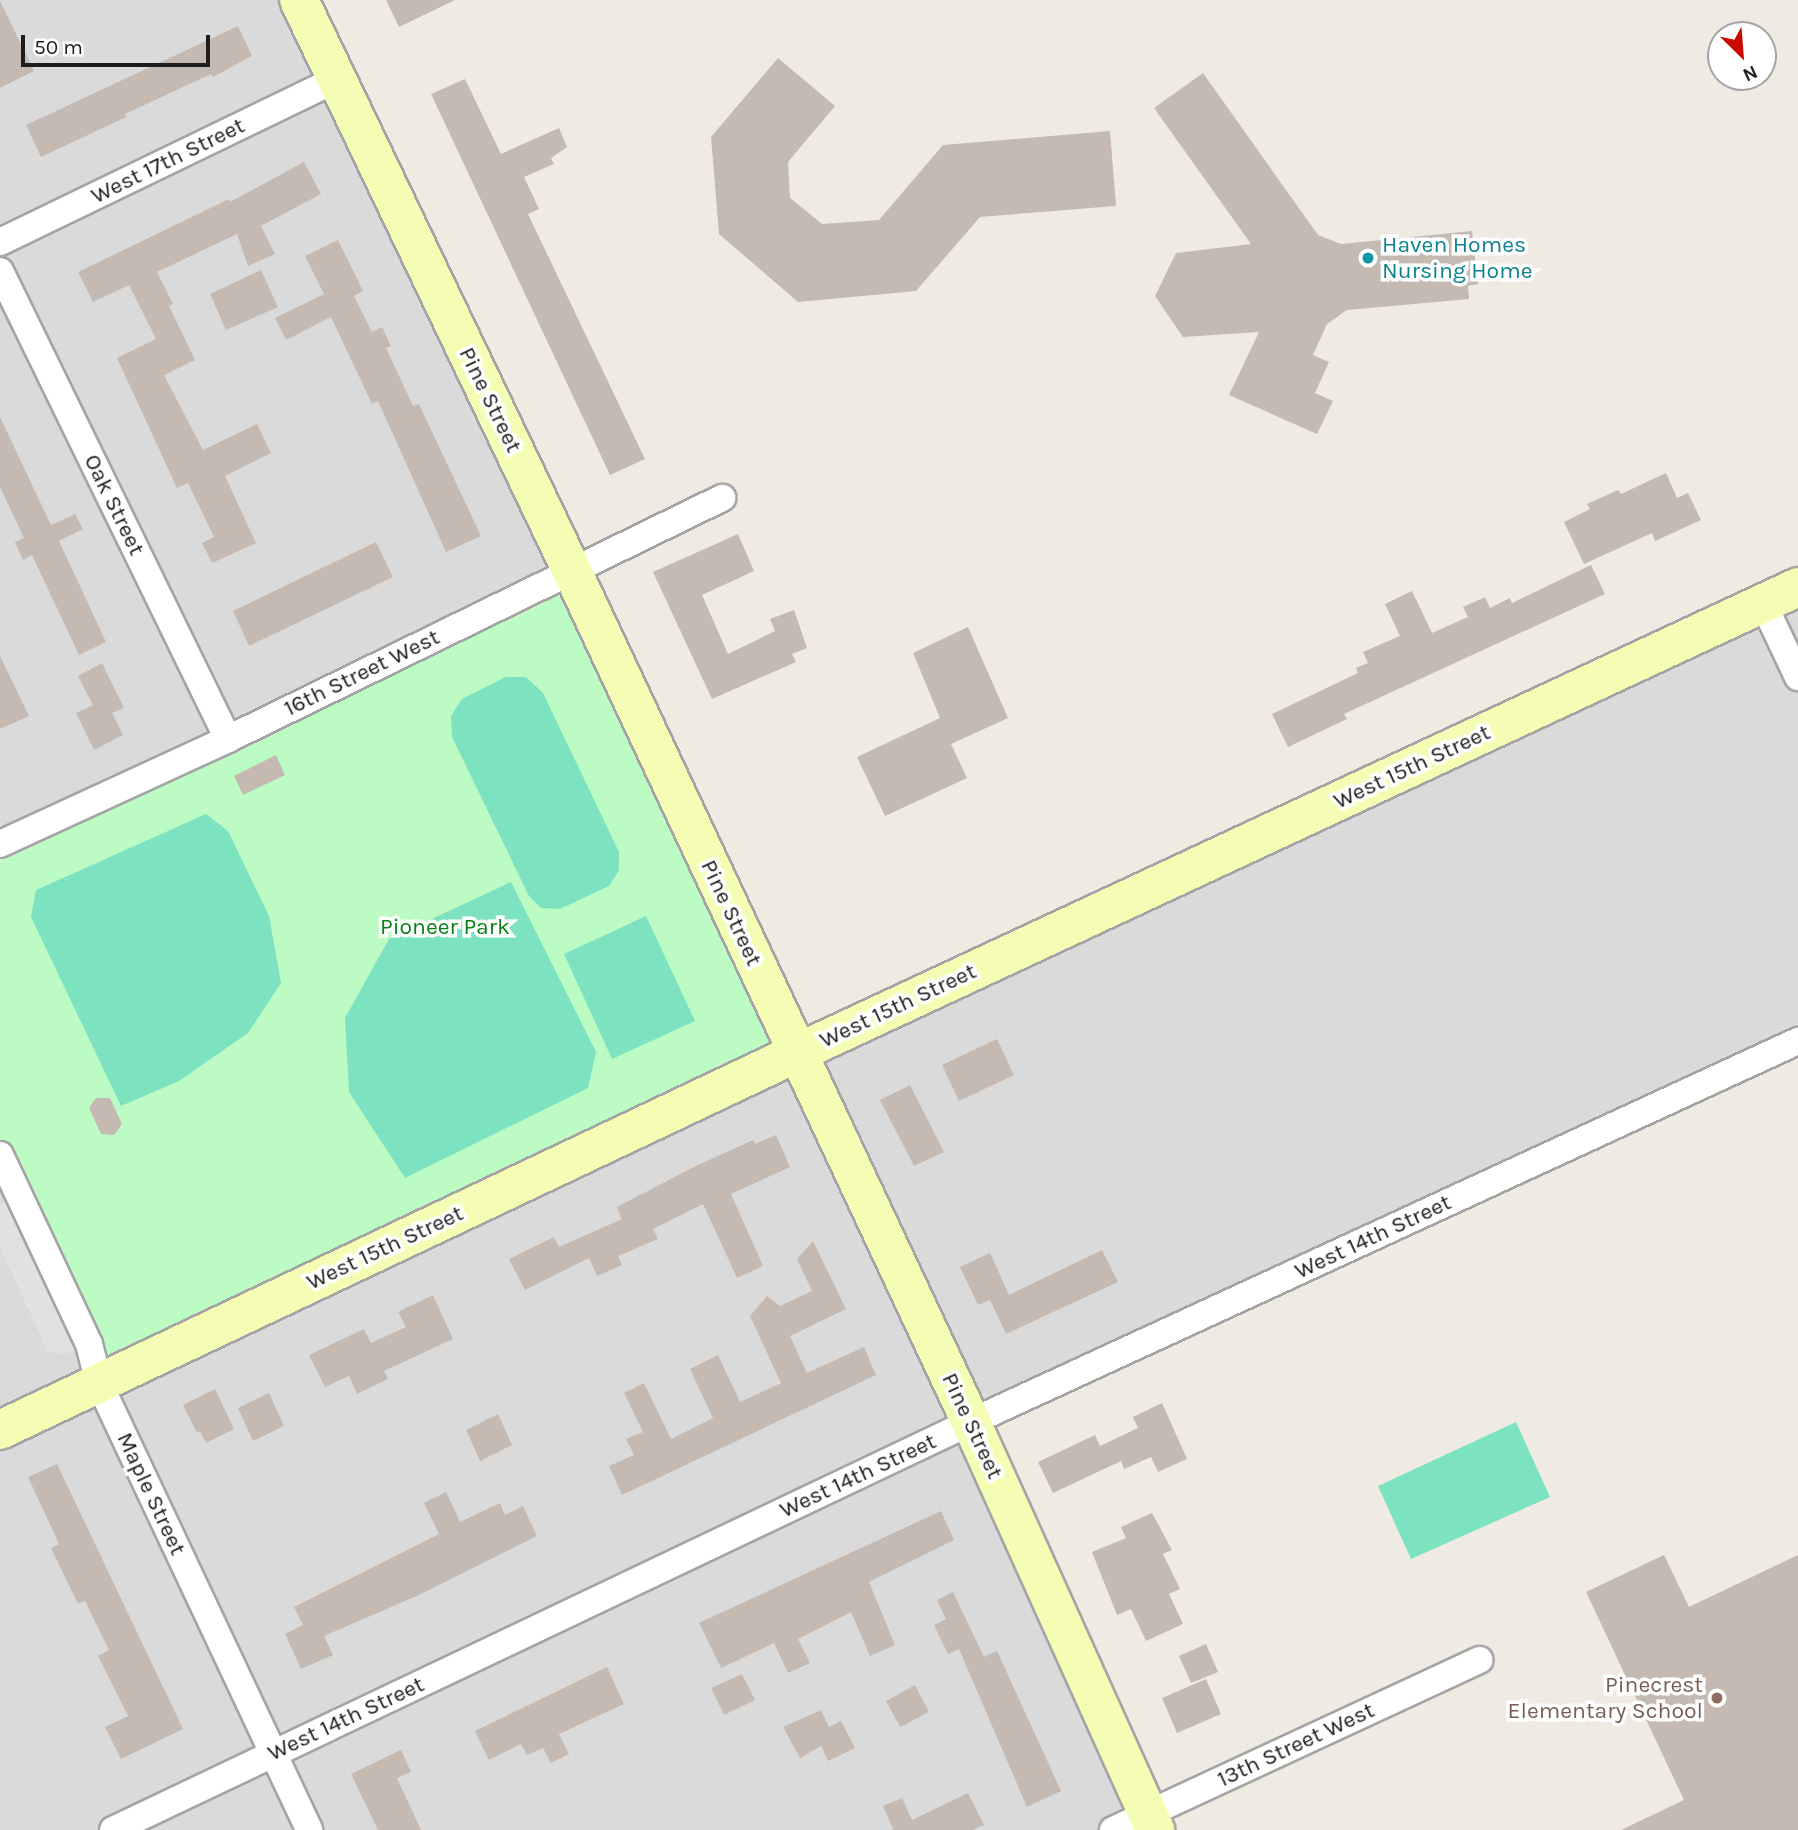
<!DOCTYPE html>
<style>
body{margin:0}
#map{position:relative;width:1798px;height:1830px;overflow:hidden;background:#efebe3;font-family:Karla,sans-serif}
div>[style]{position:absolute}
.residential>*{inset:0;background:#dbdada}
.park>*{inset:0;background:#bdfbc5}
.pitch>*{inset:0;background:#7de2bf}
.parking>*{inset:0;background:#e1e1e1}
.building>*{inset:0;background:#c4bab2}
.roads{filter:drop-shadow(2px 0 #a4a4a4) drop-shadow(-2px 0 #a4a4a4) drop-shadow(0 2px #a4a4a4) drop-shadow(0 -2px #a4a4a4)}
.street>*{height:26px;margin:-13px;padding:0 13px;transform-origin:13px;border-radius:13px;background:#fff}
.secondary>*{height:38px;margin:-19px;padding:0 19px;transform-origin:19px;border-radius:19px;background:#f5fcb4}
.dots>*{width:19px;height:19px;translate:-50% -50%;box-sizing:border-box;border:4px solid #fff;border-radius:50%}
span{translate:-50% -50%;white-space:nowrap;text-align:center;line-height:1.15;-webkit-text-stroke:7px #fff;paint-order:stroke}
.street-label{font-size:23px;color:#1d1d1d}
.culture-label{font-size:23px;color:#0d838f}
.left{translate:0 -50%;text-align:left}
.park-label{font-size:23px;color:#078016}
.education-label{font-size:23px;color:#785e54}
.right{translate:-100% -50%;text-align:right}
.north{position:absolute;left:1707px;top:21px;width:70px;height:70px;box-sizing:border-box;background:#fff;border:2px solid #a5a5a5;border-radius:50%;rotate:155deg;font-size:19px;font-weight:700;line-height:28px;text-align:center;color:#1d1d1d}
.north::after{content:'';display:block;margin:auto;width:24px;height:32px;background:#cb0800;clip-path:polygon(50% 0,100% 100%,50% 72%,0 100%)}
.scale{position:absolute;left:21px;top:35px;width:189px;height:32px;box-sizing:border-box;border:4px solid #1d1d1d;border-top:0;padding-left:9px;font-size:21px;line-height:24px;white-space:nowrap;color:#1d1d1d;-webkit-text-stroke:5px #fff;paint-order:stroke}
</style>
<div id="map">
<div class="residential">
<div style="clip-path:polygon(0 0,299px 0,797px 1053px,1798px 587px,1798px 1041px,971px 1422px,1155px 1830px,0 1830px)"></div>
</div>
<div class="park">
<div style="clip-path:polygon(572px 571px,797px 1053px,99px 1383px,0 1155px,0 844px)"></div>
</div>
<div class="pitch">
<div style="clip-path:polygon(506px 677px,526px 677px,543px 693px,619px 852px,619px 870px,609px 886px,560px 909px,541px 908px,529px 896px,452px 737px,451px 716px,462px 699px)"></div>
<div style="clip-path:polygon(206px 814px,228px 831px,269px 916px,281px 983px,248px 1033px,179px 1081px,121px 1106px,31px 917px,36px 890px)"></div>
<div style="clip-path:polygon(511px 882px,596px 1052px,588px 1088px,405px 1178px,349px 1092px,345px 1018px,389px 939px)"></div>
<div style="clip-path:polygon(646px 916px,695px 1021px,612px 1059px,564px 954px)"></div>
<div style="clip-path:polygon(1516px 1422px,1550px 1497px,1411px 1559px,1378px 1486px)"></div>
</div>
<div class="parking">
<div style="clip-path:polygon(19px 1197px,89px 1344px,67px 1354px,48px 1352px,0 1247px,0 1205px)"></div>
</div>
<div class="building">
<div style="clip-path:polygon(386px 0,455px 0,399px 27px)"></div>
<div style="clip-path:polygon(0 1px,34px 71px,0 88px)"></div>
<div style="clip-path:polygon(238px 26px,252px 56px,213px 77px,211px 74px,125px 114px,126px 117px,41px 157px,26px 125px)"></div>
<div style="clip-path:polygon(778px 58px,835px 106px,788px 162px,790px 198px,822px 224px,879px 220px,943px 145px,1110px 131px,1116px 206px,980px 217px,916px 291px,798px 302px,719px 234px,711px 137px)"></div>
<div style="clip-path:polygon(1203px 73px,1318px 235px,1341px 244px,1472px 231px,1478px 284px,1468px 286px,1469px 299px,1347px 310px,1327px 324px,1313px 355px,1329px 362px,1315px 393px,1333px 401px,1317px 434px,1229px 395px,1259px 332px,1183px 337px,1155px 296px,1176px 253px,1251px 244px,1154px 108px)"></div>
<div style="clip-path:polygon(465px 79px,501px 154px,559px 128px,567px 147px,551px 158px,554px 164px,524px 177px,539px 209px,528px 214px,645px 459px,610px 475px,431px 94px)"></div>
<div style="clip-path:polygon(304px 162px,321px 194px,261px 226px,275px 254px,248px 266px,237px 234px,157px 272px,173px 304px,169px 306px,195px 360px,164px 375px,203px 450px,257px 424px,271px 453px,225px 476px,256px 543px,212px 563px,202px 543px,214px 537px,188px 483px,177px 488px,117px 358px,156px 339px,129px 285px,93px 302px,78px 272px,229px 199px,230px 202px)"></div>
<div style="clip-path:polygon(338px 240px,363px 291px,354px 296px,372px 332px,382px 327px,391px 346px,386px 348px,413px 406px,419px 404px,481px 536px,446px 552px,378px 401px,372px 404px,331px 317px,286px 340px,275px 318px,324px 294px,305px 256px)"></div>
<div style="clip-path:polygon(261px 270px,278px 307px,226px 330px,210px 294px)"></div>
<div style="clip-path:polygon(0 417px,51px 525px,75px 514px,83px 529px,59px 541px,106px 642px,79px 655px,32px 555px,23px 560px,15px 542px,24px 538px,0 487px)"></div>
<div style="clip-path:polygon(1666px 473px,1677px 498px,1688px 493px,1701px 520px,1655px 541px,1652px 533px,1584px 564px,1564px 522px,1590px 509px,1587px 504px,1618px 490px,1621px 494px)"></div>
<div style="clip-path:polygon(738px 534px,754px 571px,702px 595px,728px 654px,775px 631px,770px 619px,794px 610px,807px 648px,792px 654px,796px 662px,712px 699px,653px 572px)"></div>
<div style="clip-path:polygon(376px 542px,393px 577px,249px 646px,233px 611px)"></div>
<div style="clip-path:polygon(1591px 565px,1605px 594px,1344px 714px,1347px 719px,1288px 747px,1272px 714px,1358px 673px,1356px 668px,1368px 663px,1363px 652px,1400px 636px,1385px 604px,1412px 591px,1432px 633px,1468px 617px,1463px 607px,1485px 597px,1490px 608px,1510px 598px,1512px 603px)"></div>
<div style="clip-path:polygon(968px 627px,1008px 718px,951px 744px,967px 778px,885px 816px,857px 757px,940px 718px,913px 653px)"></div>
<div style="clip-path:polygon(0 656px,29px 716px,0 729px)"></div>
<div style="clip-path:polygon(102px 663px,124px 708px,112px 713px,123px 735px,94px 750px,76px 713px,93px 705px,78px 676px)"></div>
<div style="clip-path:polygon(276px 755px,285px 775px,243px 795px,234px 776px)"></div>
<div style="clip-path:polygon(997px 1039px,1014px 1075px,959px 1101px,942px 1065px)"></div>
<div style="clip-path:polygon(910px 1085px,944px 1152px,914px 1166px,880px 1100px)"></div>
<div style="clip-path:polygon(96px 1098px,110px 1098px,122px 1124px,114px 1135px,101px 1134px,89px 1108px)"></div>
<div style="clip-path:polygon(776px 1135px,790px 1167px,731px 1194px,763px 1266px,737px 1278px,703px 1204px,653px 1229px,658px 1239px,618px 1256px,622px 1265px,597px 1276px,589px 1258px,525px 1290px,509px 1259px,554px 1237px,559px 1247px,622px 1219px,617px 1207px,696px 1166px,753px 1140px,755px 1144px)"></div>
<div style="clip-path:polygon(813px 1241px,846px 1309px,790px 1336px,807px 1373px,864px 1347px,876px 1375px,622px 1495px,609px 1466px,634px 1455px,626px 1439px,643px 1432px,624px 1393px,644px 1383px,671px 1439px,713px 1418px,690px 1369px,718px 1355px,740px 1402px,781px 1383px,750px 1316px,767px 1296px,780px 1306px,812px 1291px,797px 1259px)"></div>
<div style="clip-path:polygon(1102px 1250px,1118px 1282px,1006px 1334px,990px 1300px,978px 1305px,960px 1267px,990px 1253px,1009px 1295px)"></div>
<div style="clip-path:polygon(433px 1295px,453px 1339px,384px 1371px,388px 1379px,357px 1394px,349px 1376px,325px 1387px,309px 1355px,364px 1329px,371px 1343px,406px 1327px,398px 1312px)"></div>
<div style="clip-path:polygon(215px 1389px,234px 1429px,206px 1443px,200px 1431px,197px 1433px,183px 1405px)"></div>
<div style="clip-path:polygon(269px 1393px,284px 1426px,253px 1441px,238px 1408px)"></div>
<div style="clip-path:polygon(1162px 1403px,1187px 1459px,1158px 1472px,1151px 1457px,1124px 1469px,1121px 1461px,1053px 1493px,1038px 1462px,1095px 1435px,1100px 1446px,1138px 1428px,1133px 1417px)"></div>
<div style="clip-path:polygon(498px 1414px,512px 1445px,480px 1461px,466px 1430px)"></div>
<div style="clip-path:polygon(57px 1464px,183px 1729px,121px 1759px,105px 1727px,128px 1716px,98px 1656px,109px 1650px,85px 1601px,78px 1604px,51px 1548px,59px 1544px,28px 1477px)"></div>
<div style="clip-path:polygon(446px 1492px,460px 1522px,500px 1503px,505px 1515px,523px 1506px,537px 1536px,419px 1595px,324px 1636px,333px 1655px,301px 1669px,285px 1634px,303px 1625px,294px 1607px,439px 1534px,424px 1503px)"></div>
<div style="clip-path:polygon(941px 1511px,954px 1540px,869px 1582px,895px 1645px,870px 1656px,851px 1612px,798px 1639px,810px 1663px,788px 1673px,774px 1643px,721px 1668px,699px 1623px)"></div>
<div style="clip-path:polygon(1152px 1513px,1172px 1550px,1163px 1554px,1180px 1589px,1169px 1594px,1183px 1624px,1146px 1641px,1131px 1609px,1117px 1615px,1092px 1552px,1126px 1538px,1121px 1527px)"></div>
<div style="clip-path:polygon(1664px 1555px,1689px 1607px,1798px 1555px,1798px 1830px,1621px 1830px,1684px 1800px,1586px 1592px)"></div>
<div style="clip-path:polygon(953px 1592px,984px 1657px,997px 1651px,1061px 1791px,1027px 1807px,959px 1649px,948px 1654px,934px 1625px,946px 1619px,937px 1600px)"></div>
<div style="clip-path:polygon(1206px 1644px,1218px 1672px,1191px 1683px,1179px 1656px)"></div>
<div style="clip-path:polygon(607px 1667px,624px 1704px,559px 1734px,569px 1754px,551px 1763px,543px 1748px,527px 1755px,521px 1744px,489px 1760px,475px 1731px)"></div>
<div style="clip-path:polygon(742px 1674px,755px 1700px,724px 1715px,711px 1688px)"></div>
<div style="clip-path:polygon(1206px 1679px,1221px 1714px,1177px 1733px,1162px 1698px)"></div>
<div style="clip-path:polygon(915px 1685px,929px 1712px,900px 1727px,886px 1701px)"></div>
<div style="clip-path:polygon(821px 1710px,829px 1727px,841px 1721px,855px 1748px,828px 1761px,821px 1746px,800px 1758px,783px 1727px)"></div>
<div style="clip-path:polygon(401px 1750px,411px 1772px,397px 1778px,421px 1830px,378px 1830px,351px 1774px)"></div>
<div style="clip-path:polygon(968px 1793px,984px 1825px,973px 1830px,891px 1830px,893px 1829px,883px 1806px,902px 1798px,912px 1820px)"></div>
</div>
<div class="roads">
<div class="street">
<div style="left:0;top:242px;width:374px;rotate:-25.8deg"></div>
<div style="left:0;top:271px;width:521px;rotate:64.03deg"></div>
<div style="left:1763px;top:603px;width:82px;rotate:64.7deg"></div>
<div style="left:0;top:844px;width:251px;rotate:-24.7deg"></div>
<div style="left:228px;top:739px;width:550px;rotate:-26.01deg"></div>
<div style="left:0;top:1155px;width:209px;rotate:64.8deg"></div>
<div style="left:89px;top:1344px;width:40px;rotate:75.6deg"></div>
<div style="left:99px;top:1383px;width:494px;rotate:64.8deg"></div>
<div style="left:113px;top:1830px;width:950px;rotate:-25.43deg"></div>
<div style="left:971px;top:1422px;width:911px;rotate:-24.74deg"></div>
<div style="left:1113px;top:1830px;width:404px;rotate:-24.9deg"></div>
</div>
<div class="secondary">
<div style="left:299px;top:0;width:633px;rotate:64.45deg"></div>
<div style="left:572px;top:571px;width:940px;rotate:64.88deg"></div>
<div style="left:971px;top:1422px;width:448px;rotate:65.7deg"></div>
<div style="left:0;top:1430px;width:882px;rotate:-25.32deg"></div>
<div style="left:797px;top:1053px;width:1104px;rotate:-24.96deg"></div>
</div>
</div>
<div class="dots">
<div style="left:1368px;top:258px;background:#0f9aa8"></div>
<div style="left:1717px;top:1698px;background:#8d6e63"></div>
</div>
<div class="street-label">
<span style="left:168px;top:161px;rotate:-26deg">West 17th Street</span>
<span style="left:490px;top:400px;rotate:64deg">Pine Street</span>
<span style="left:114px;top:505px;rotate:64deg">Oak Street</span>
<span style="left:362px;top:673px;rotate:-26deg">16th Street West</span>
<span style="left:1412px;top:767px;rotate:-25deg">West 15th Street</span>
<span style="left:731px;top:913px;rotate:65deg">Pine Street</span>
<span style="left:898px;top:1006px;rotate:-25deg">West 15th Street</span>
<span style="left:1373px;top:1237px;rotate:-25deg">West 14th Street</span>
<span style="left:385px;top:1248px;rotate:-25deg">West 15th Street</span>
<span style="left:972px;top:1426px;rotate:65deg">Pine Street</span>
<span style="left:858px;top:1476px;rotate:-25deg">West 14th Street</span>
<span style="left:151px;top:1494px;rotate:65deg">Maple Street</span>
<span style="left:346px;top:1719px;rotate:-25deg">West 14th Street</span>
<span style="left:1296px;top:1745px;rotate:-25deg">13th Street West</span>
</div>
<div class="culture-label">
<span class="left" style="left:1382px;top:258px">Haven Homes<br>Nursing Home</span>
</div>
<div class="park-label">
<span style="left:445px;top:927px">Pioneer Park</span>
</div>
<div class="education-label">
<span class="right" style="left:1703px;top:1698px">Pinecrest<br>Elementary School</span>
</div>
<div class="north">N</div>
<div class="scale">50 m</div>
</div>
